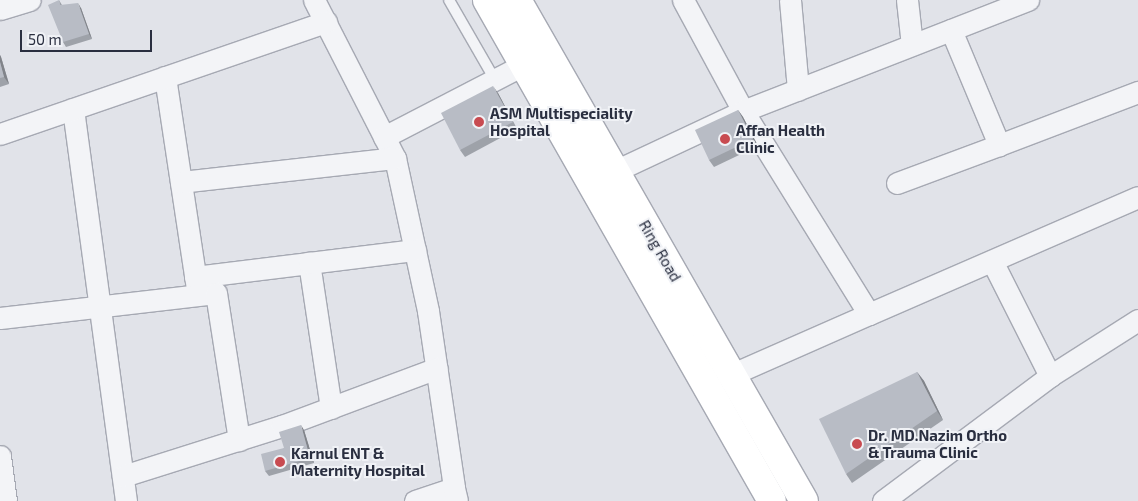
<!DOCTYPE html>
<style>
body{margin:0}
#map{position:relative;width:1138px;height:501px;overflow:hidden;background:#e1e3e9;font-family:"Exo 2",sans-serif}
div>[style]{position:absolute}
.roads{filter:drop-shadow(1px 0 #a6a9b3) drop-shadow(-1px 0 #a6a9b3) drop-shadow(0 1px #a6a9b3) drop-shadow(0 -1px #a6a9b3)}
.service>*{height:10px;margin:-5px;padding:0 5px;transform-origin:5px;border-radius:5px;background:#f3f4f7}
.minor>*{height:21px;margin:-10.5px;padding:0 10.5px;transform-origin:10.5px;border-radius:10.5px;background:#f3f4f7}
.trunk>*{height:28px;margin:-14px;padding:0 14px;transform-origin:14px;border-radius:14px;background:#fff}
.wall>*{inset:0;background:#9ea2a9}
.shaded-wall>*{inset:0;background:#81848a}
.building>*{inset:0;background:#b8bcc5}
.dots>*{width:14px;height:14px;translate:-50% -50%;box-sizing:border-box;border:2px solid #f0f2f6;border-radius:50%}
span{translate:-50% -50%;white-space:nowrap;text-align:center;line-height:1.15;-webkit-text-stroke:4px #f0f2f6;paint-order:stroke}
.poi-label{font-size:15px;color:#2a2f40;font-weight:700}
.left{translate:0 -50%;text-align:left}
.street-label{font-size:15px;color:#2a2f40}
.scale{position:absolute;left:20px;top:30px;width:132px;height:22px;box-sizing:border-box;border:2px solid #2a2f40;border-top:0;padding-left:6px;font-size:15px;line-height:18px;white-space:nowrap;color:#2a2f40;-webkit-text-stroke:4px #f0f2f6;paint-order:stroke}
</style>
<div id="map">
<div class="roads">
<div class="service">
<div style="left:449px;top:0;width:92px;rotate:60.1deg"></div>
</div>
<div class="minor">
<div style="left:314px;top:0;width:178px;rotate:62.9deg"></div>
<div style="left:395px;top:158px;width:157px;rotate:77.8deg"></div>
<div style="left:428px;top:311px;width:179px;rotate:81.6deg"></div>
<div style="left:683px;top:0;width:126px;rotate:61.6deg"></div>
<div style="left:743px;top:111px;width:239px;rotate:58.2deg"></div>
<div style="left:869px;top:314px;width:151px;rotate:156.2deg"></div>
<div style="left:790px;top:0;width:90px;rotate:84.9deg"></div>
<div style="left:907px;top:0;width:45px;rotate:83.7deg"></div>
<div style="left:0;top:9px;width:31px;rotate:-17deg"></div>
<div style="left:951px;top:30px;width:125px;rotate:67.3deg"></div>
<div style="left:999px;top:145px;width:149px;rotate:-20.9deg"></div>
<div style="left:165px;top:77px;width:220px;rotate:81.4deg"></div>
<div style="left:73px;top:109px;width:396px;rotate:82.3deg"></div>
<div style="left:0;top:134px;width:345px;rotate:-19deg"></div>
<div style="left:384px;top:137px;width:159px;rotate:-27.4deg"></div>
<div style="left:615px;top:171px;width:141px;rotate:-25.1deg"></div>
<div style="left:743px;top:111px;width:306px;rotate:-21.3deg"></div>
<div style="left:181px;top:182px;width:215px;rotate:-6.4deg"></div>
<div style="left:897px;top:183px;width:109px;rotate:-20.4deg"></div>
<div style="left:992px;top:261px;width:129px;rotate:63.2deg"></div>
<div style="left:195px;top:277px;width:115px;rotate:-7deg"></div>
<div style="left:869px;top:314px;width:293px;rotate:-23.5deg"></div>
<div style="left:0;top:318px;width:217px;rotate:-6.6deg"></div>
<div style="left:216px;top:293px;width:149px;rotate:81.1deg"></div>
<div style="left:331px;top:408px;width:147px;rotate:-98.6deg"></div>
<div style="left:309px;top:263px;width:107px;rotate:-7deg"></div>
<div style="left:0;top:456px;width:45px;rotate:82.4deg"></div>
<div style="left:123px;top:476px;width:167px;rotate:-17.5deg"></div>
<div style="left:282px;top:426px;width:165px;rotate:-20.5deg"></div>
<div style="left:415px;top:501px;width:41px;rotate:-18.4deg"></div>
<div style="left:454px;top:488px;width:13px;rotate:77deg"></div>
<div style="left:883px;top:501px;width:209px;rotate:-36.8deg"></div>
<div style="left:1050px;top:376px;width:104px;rotate:-32.5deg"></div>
</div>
<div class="trunk">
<div style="left:487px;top:0;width:576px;rotate:60.37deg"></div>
<div style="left:517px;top:0;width:577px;rotate:60.19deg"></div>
</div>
</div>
<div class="wall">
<div style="clip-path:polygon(59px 0,62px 5px,81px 8px,92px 39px,66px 47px,63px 42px)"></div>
<div style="clip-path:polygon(0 55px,1px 57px,9px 84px,0 87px)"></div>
<div style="clip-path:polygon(498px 93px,517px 129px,465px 157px,460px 150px)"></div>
<div style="clip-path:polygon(738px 110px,743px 117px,758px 146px,714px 167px,709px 160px)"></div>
<div style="clip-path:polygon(917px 372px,924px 381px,943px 420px,852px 483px,846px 474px)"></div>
<div style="clip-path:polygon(304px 430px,314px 463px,269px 476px,265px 471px,284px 448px)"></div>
</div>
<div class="shaded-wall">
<div style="clip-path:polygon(78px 3px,81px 8px,92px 39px,89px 34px)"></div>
<div style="clip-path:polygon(0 55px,1px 57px,9px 84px,4px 77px,0 62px)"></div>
<div style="clip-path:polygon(493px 86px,498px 93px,517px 129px,513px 122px)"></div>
<div style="clip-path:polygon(738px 110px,743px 117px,758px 146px,753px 139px)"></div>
<div style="clip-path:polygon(917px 372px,924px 381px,943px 420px,937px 411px)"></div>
<div style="clip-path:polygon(301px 425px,304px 430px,314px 463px,310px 458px)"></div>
</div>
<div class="building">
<div style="clip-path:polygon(59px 0,60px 5px,78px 3px,89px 34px,63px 42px,48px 5px)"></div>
<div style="clip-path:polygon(0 62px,4px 77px,0 78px)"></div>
<div style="clip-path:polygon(493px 86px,513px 122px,460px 150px,441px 113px)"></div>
<div style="clip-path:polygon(738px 110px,753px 139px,709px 160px,695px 130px)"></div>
<div style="clip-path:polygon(917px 372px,937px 411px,846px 474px,819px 419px)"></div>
<div style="clip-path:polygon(301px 425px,310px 458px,265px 471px,261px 454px,284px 448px,279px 432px)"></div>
</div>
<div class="dots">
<div style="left:479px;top:122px;background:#c84b51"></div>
<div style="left:725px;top:139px;background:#c84b51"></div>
<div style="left:857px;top:444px;background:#c84b51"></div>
<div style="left:280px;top:462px;background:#c84b51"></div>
</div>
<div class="poi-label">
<span class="left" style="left:490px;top:122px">ASM Multispeciality<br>Hospital</span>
<span class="left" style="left:736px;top:139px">Affan Health<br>Clinic</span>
<span class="left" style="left:868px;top:444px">Dr. MD.Nazim Ortho<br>&amp; Trauma Clinic</span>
<span class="left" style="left:291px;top:462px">Karnul ENT &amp;<br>Maternity Hospital</span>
</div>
<div class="street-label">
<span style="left:660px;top:251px;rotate:60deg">Ring Road</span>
</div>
<div class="scale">50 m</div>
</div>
